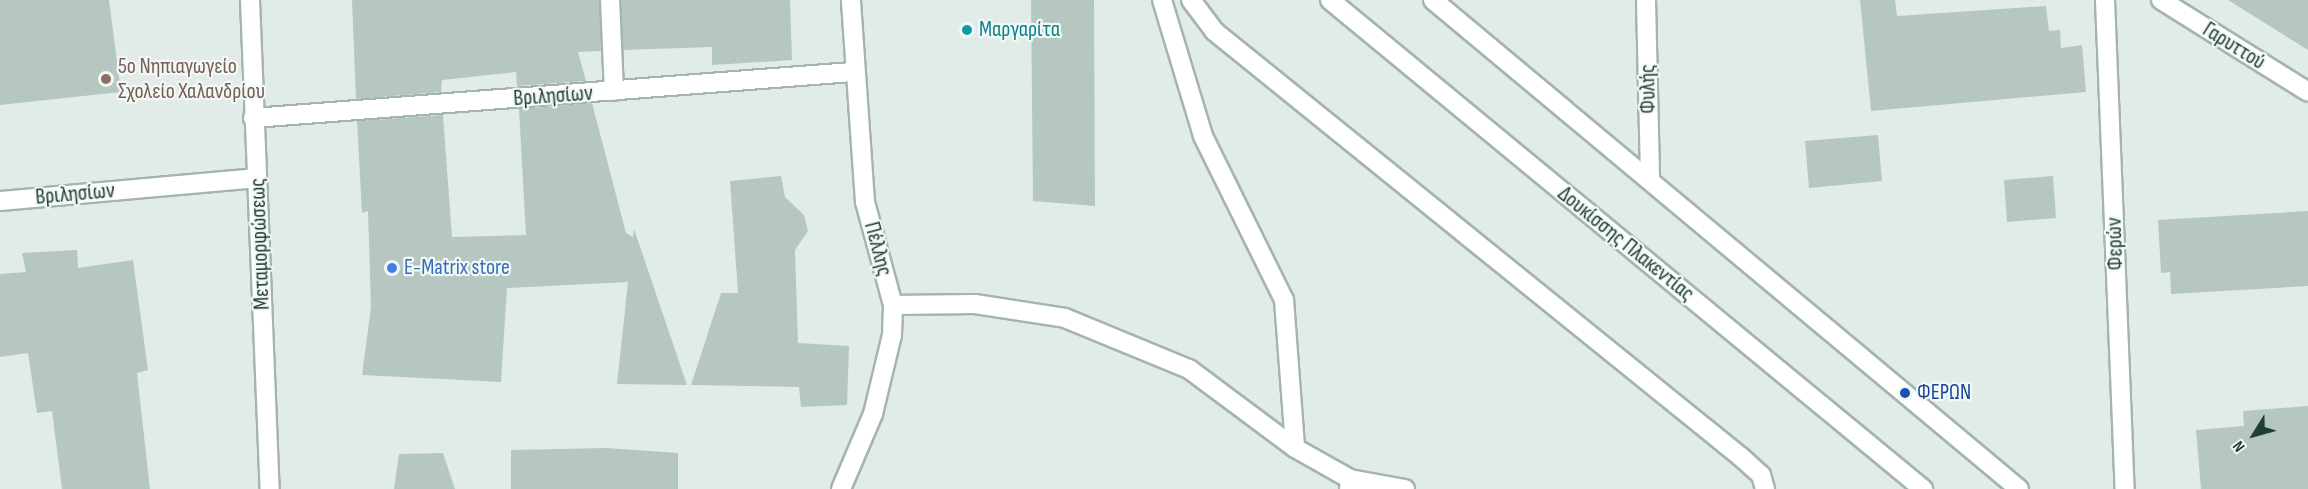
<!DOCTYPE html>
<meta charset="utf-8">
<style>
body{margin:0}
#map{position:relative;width:2308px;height:489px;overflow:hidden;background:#e1ece8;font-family:"Sofia Sans Condensed",sans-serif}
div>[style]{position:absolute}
.building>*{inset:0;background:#b6c7c1}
.roads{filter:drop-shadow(2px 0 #a4b4af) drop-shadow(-2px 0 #a4b4af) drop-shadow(0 2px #a4b4af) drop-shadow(0 -2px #a4b4af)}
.service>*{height:18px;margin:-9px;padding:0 9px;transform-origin:9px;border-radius:9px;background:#fff}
.minor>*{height:18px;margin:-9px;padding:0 9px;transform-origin:9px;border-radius:9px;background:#fff}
.tertiary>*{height:18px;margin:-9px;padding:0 9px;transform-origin:9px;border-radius:9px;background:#fff}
.secondary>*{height:18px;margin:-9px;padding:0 9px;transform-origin:9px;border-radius:9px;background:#fff}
.dots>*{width:16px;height:16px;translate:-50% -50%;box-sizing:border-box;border:3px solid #f2f8f5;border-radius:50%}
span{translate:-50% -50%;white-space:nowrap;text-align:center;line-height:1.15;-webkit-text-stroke:4.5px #f2f8f5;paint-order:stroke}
.culture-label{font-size:22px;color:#0d838f}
.left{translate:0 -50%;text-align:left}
.street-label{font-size:22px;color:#213d37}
.education-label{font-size:22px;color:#785e54}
.shop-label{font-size:22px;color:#366cbe}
.transit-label{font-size:22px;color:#164399}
.north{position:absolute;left:2224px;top:405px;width:60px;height:60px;-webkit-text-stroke:4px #f2f8f5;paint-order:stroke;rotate:233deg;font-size:16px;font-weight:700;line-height:24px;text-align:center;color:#213d37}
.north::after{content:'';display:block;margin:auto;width:21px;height:27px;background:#213d37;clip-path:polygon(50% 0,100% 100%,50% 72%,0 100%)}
</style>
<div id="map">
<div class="building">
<div style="clip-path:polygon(0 0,109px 0,121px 92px,0 105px)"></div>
<div style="clip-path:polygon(352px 0,599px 0,601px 51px,578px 52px,586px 81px,517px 86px,516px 72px,442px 80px,441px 92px,356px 99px)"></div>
<div style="clip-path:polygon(621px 0,790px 0,792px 60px,712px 65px,712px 47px,623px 50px)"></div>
<div style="clip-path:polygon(1031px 0,1094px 0,1095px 206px,1033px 201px)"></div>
<div style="clip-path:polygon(1860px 0,1895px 0,1897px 16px,2046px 6px,2049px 31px,2060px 30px,2061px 48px,2082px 45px,2086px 92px,1871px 111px)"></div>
<div style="clip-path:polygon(2228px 0,2308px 0,2308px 50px)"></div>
<div style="clip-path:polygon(592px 103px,626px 233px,633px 237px,634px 229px,687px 385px,617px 384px,628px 282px,507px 288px,501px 382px,362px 375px,371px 307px,368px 211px,362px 213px,357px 121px,443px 115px,452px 237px,526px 235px,519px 109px)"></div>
<div style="clip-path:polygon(1878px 135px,1882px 181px,1809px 188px,1805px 141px)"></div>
<div style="clip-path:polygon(781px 176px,785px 197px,804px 215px,808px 231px,795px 250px,798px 343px,849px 346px,847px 405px,801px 407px,799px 387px,691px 385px,721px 293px,738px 293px,730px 181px)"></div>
<div style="clip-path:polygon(2053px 176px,2056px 218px,2007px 222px,2004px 180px)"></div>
<div style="clip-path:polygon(2308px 211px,2308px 286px,2171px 294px,2170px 272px,2161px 273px,2158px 220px)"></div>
<div style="clip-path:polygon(77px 250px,78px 268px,133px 260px,148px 370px,137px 373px,150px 489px,62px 489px,52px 411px,37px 413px,28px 353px,0 357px,0 274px,26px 272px,22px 253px)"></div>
<div style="clip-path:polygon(2308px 406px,2308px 489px,2201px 489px,2196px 430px,2244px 426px,2243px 411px)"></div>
<div style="clip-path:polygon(607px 448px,678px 453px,678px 489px,511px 489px,511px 450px)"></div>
<div style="clip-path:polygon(443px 453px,455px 489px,394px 489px,399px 454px)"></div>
</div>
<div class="roads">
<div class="service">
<div style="left:1162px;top:0;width:142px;rotate:73.2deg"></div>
<div style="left:1203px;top:136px;width:183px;rotate:63.7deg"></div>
<div style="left:1284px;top:300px;width:148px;rotate:85.7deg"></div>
<div style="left:1191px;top:0;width:39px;rotate:53deg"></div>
<div style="left:1214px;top:31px;width:678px;rotate:38.95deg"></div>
<div style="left:1741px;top:457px;width:27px;rotate:42deg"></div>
<div style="left:1761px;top:475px;width:15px;rotate:74deg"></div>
<div style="left:893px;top:305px;width:82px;rotate:-0.7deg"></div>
<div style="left:975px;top:304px;width:91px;rotate:8.8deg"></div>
<div style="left:1065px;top:318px;width:134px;rotate:22.4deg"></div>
<div style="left:1189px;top:369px;width:132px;rotate:36.7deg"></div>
<div style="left:1295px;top:448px;width:63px;rotate:29.4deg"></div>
<div style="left:1350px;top:479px;width:56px;rotate:10.3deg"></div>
</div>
<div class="minor">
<div style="left:610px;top:0;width:91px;rotate:87.5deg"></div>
<div style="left:1646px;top:0;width:177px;rotate:88.7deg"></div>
<div style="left:2105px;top:0;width:489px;rotate:87.7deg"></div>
<div style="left:253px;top:118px;width:601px;rotate:-4.39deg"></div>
<div style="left:0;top:201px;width:258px;rotate:-5.1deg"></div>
<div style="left:841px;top:489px;width:82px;rotate:-66.9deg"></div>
<div style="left:873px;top:414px;width:81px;rotate:-76.5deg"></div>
<div style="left:892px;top:335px;width:30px;rotate:-88deg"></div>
<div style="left:893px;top:305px;width:107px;rotate:-105.2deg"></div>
<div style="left:865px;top:202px;width:202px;rotate:-94deg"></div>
<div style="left:1349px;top:489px;width:10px;rotate:-84deg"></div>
</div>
<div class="tertiary">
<div style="left:250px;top:0;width:489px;rotate:87.7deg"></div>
<div style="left:2161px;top:0;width:173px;rotate:32deg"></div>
</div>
<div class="secondary">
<div style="left:1330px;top:0;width:769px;rotate:39.51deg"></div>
<div style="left:1433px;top:0;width:763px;rotate:39.84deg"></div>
</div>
</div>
<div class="dots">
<div style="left:967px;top:30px;background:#0f9aa8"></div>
<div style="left:106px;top:79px;background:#8d6e63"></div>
<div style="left:392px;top:268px;background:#3f7fe0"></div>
<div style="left:1905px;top:393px;background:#1a4fb4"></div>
</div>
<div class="culture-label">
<span class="left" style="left:979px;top:30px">Μαργαρίτα</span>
</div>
<div class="street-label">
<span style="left:2234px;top:46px;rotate:32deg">Γαρυττού</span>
<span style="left:1648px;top:89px;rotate:-91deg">Φυλής</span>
<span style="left:553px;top:96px;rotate:-4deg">Βριλησίων</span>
<span style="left:75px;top:194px;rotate:-5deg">Βριλησίων</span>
<span style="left:260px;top:244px;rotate:-92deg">Μεταμορφώσεως</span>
<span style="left:1626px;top:244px;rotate:39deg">Δουκίσσης Πλακεντίας</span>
<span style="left:2115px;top:244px;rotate:-92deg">Φερών</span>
<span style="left:878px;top:249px;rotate:75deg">Πέλλης</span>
</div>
<div class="education-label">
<span class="left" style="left:118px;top:79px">5ο Νηπιαγωγείο<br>Σχολείο Χαλανδρίου</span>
</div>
<div class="shop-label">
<span class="left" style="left:404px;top:268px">E-Matrix store</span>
</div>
<div class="transit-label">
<span class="left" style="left:1917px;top:393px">ΦΕΡΩΝ</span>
</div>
<div class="north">N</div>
</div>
